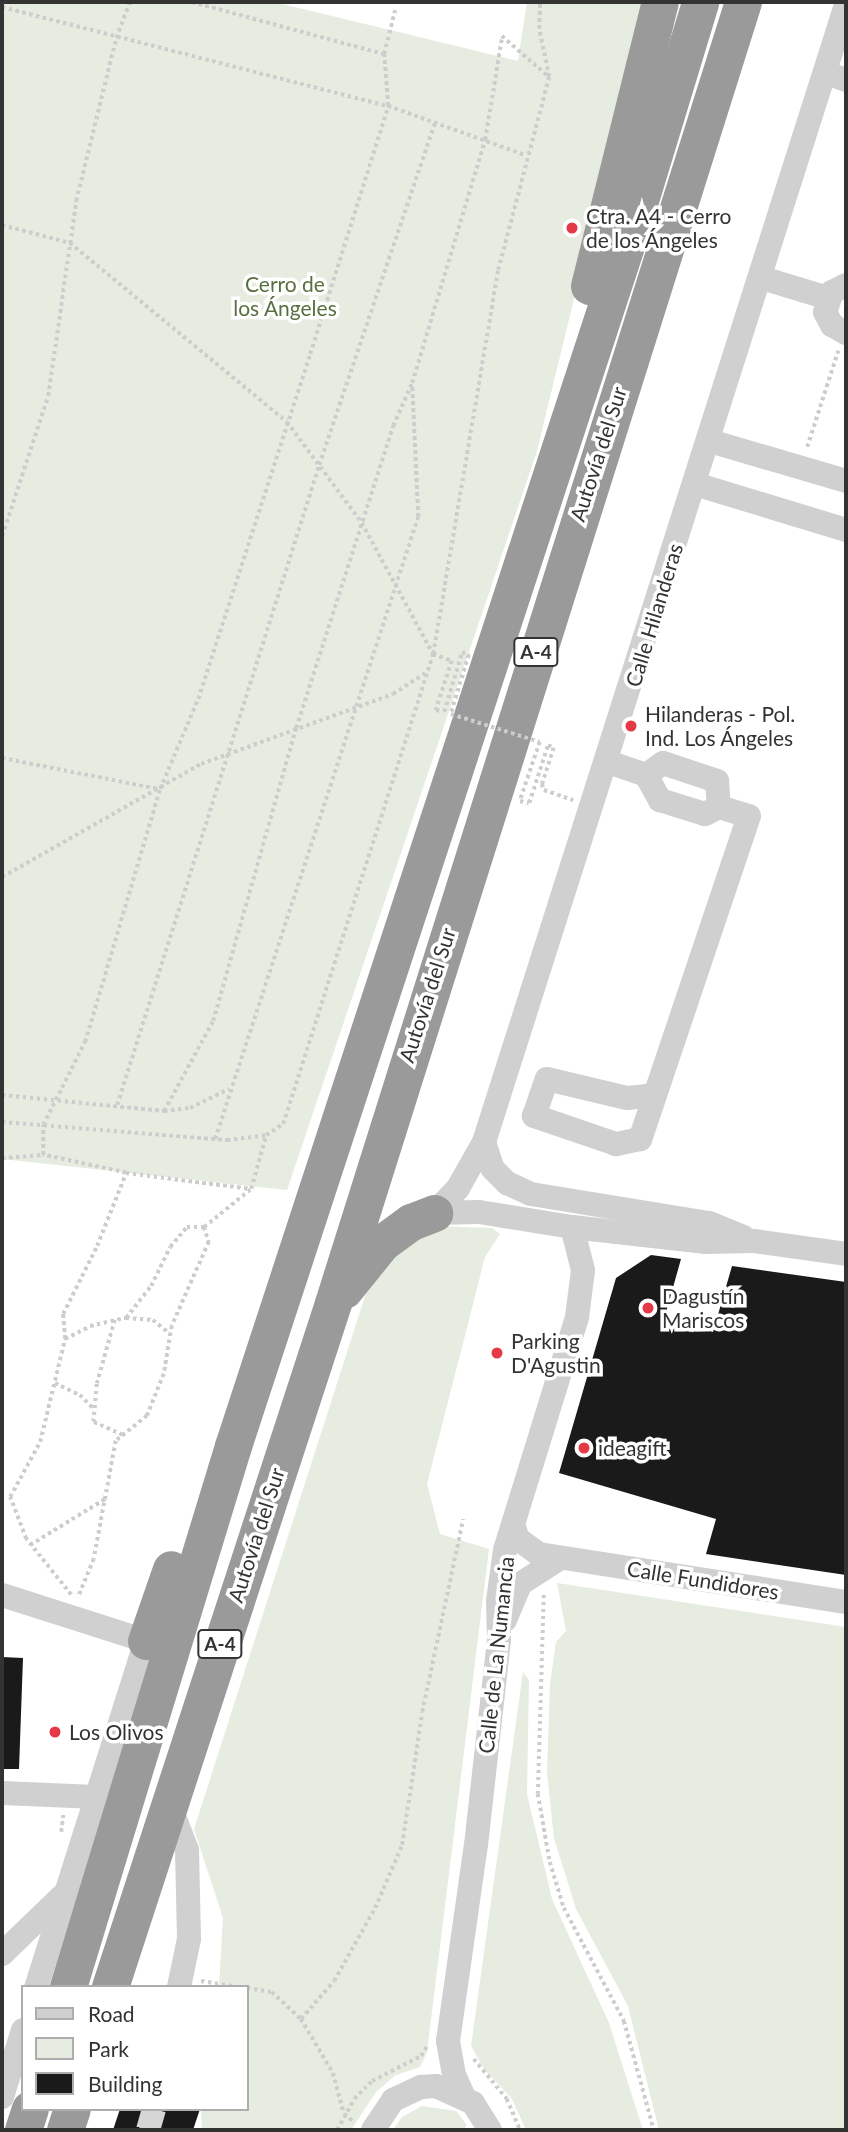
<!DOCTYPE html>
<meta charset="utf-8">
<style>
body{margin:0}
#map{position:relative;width:848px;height:2132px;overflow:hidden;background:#fff;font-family:Lato,sans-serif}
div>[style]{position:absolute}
.green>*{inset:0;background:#e6ecdf}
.building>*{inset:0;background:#1a1a1a}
.minor-tunnel>*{height:24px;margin-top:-12px;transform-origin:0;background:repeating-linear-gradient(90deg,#d6d6d6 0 24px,transparent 0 36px)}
.path>*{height:3.5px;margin-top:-1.75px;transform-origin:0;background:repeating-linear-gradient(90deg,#cdcdcd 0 3.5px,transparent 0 7px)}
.minor>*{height:24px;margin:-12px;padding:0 12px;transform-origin:12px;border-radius:12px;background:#d0d0d0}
.highway>*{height:37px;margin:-18.5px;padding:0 18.5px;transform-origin:18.5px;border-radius:18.5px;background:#9a9a9a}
.path-bridge>*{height:3.5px;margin-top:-1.75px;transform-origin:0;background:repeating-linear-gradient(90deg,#cdcdcd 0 3.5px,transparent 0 7px)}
.dots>*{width:19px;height:19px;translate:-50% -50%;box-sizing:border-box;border:4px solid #fff;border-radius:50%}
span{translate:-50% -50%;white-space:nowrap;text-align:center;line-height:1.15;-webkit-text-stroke:7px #fff;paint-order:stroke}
.shield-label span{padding:2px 5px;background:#fff;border:2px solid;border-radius:5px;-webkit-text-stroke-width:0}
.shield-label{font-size:19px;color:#333;font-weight:700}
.poi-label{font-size:21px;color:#333}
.left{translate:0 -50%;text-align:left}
.park-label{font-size:21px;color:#56703f}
.street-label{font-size:21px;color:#333}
.frame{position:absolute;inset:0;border:4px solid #333;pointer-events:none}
.legend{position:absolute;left:21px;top:1985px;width:228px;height:126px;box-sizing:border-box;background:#fff;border:2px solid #adadad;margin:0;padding:9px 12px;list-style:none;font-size:21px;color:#333}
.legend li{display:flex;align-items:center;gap:14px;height:35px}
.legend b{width:35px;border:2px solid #adadad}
</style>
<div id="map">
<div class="green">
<div style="clip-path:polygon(2px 2px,274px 2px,518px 61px,527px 2px,646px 2px,537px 451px,287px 1190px,2px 1159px)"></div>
<div style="clip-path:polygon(438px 1226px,492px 1228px,500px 1234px,485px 1257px,427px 1484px,440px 1534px,489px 1549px,427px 2052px,420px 2067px,396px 2075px,376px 2092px,351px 2130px,202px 2130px,201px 2109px,247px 2109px,247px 1987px,219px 1987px,223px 1918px,194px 1829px,375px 1265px)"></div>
<div style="clip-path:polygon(557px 1583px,846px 1627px,846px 2130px,659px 2130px,628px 2006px,576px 1909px,554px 1838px,547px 1773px,550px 1684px,556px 1642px,566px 1631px)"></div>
<div style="clip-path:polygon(523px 1672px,529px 1680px,527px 1794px,552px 1899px,609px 2023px,643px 2130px,526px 2130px,512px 2099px,484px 2069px,471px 2046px)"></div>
<div style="clip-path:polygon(422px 2106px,456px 2111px,467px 2125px,463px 2130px,393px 2130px,402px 2117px)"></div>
</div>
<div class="building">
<div style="clip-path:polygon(651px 1255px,681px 1259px,665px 1316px,713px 1332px,732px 1266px,846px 1282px,846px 1575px,706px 1554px,716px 1519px,559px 1473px,616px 1278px)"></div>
<div style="clip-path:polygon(2px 1657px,23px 1658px,19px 1769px,2px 1769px)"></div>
<div style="clip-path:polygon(120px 2109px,200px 2109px,193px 2130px,113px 2130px)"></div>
</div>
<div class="minor-tunnel">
<div style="left:148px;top:2130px;width:22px;rotate:-74deg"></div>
</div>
<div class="path">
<div style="left:192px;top:2px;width:198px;rotate:15.2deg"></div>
<div style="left:2px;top:7px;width:398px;rotate:14.4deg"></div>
<div style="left:388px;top:106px;width:145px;rotate:19.7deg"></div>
<div style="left:502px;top:36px;width:61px;rotate:41deg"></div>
<div style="left:2px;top:225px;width:70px;rotate:14.8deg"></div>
<div style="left:70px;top:243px;width:281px;rotate:39.5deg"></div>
<div style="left:287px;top:422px;width:126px;rotate:53.4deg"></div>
<div style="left:362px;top:523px;width:149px;rotate:61.5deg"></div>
<div style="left:433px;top:654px;width:20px;rotate:20deg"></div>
<div style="left:807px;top:447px;width:101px;rotate:-72.1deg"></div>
<div style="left:2px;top:536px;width:147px;rotate:-71.8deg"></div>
<div style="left:48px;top:396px;width:197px;rotate:-81.8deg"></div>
<div style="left:76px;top:201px;width:168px;rotate:-76.2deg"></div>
<div style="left:116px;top:38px;width:39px;rotate:-69deg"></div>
<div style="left:2px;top:758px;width:159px;rotate:11.2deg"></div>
<div style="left:542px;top:784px;width:6px;rotate:72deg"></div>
<div style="left:544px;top:790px;width:31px;rotate:19deg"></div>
<div style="left:2px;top:877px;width:229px;rotate:-29.6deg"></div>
<div style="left:201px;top:764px;width:204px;rotate:-20deg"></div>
<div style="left:393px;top:694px;width:38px;rotate:-33deg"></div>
<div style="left:2px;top:1095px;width:163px;rotate:5.6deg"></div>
<div style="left:164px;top:1111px;width:102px;rotate:-61.4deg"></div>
<div style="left:213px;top:1021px;width:305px;rotate:-74.2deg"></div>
<div style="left:296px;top:728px;width:317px;rotate:-72.2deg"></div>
<div style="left:393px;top:426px;width:47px;rotate:-66.2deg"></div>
<div style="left:412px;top:383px;width:254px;rotate:-73.3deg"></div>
<div style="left:485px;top:140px;width:105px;rotate:-80.7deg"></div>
<div style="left:117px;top:1105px;width:671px;rotate:-72.48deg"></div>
<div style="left:319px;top:465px;width:364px;rotate:-71.3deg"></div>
<div style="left:164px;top:1111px;width:26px;rotate:-7deg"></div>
<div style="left:190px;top:1108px;width:43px;rotate:-26deg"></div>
<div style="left:2px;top:1122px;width:226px;rotate:4.6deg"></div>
<div style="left:227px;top:1140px;width:39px;rotate:-7deg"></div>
<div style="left:266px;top:1135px;width:20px;rotate:-33deg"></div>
<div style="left:283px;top:1124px;width:493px;rotate:-72.3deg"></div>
<div style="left:433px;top:654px;width:389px;rotate:-80.4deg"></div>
<div style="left:498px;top:270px;width:200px;rotate:-75.2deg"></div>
<div style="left:549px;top:77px;width:49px;rotate:-101.8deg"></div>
<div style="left:539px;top:29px;width:27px;rotate:-88deg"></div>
<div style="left:215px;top:1139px;width:654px;rotate:-71.93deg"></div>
<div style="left:418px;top:517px;width:132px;rotate:-92.6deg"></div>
<div style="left:2px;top:1158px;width:41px;rotate:-4.2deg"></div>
<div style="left:126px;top:1173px;width:126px;rotate:7.3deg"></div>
<div style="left:204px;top:1227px;width:60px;rotate:-39deg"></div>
<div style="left:251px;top:1189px;width:56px;rotate:-74.5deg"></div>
<div style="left:126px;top:1318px;width:27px;rotate:4deg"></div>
<div style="left:153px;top:1320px;width:22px;rotate:39deg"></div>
<div style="left:115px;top:1320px;width:66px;rotate:105.7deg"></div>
<div style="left:97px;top:1384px;width:38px;rotate:95deg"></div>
<div style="left:94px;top:1422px;width:32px;rotate:24deg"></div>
<div style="left:65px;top:1339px;width:25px;rotate:-95deg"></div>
<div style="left:63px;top:1314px;width:76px;rotate:-63.4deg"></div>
<div style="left:97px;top:1246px;width:79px;rotate:-68.3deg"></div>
<div style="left:126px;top:1173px;width:85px;rotate:-167.8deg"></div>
<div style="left:43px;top:1155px;width:30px;rotate:-90deg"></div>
<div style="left:43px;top:1125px;width:93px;rotate:-63.2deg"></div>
<div style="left:85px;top:1042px;width:264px;rotate:-73.5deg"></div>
<div style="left:160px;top:789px;width:98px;rotate:-67.1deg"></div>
<div style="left:198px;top:699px;width:363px;rotate:-72deg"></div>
<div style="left:310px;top:354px;width:260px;rotate:-72.5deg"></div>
<div style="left:388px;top:106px;width:52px;rotate:-94.4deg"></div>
<div style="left:384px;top:54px;width:45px;rotate:-76deg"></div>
<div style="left:55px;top:1383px;width:28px;rotate:26deg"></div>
<div style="left:80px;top:1395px;width:20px;rotate:45deg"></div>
<div style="left:30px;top:1545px;width:88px;rotate:-31.5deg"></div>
<div style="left:71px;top:1595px;width:72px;rotate:-128.8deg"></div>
<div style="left:26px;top:1539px;width:45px;rotate:-110.9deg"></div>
<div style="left:10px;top:1497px;width:63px;rotate:-61.4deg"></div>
<div style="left:40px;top:1442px;width:106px;rotate:-76.4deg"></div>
<div style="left:65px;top:1339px;width:28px;rotate:-27deg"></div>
<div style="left:90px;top:1326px;width:37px;rotate:-13deg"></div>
<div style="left:126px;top:1318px;width:41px;rotate:-52deg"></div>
<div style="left:151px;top:1286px;width:43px;rotate:-64deg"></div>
<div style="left:170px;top:1247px;width:26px;rotate:-50deg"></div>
<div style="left:187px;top:1227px;width:17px"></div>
<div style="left:204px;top:1227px;width:16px;rotate:72deg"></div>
<div style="left:209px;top:1242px;width:92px;rotate:113.8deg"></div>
<div style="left:172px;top:1326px;width:49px;rotate:99.5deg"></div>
<div style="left:164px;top:1374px;width:45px;rotate:112deg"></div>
<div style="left:147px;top:1416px;width:40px;rotate:141deg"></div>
<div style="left:116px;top:1441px;width:120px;rotate:100.6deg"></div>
<div style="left:94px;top:1559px;width:42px;rotate:112.3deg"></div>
<div style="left:544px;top:1595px;width:199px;rotate:91.7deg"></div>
<div style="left:538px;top:1794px;width:69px;rotate:80deg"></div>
<div style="left:550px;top:1862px;width:48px;rotate:73.1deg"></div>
<div style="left:564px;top:1908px;width:128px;rotate:62deg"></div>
<div style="left:624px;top:2021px;width:113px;rotate:74.6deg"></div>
<div style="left:61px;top:1832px;width:17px;rotate:-83deg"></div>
<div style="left:201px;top:1981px;width:36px;rotate:9deg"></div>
<div style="left:247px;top:1988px;width:25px;rotate:9deg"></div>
<div style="left:272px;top:1992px;width:40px;rotate:43deg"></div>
<div style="left:301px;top:2019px;width:63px;rotate:59.3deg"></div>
<div style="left:333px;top:2073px;width:42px;rotate:75deg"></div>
<div style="left:344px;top:2114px;width:11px;rotate:38deg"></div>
<div style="left:301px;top:2019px;width:50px;rotate:-49deg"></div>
<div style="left:334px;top:1981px;width:84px;rotate:-60.7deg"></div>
<div style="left:375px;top:1908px;width:69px;rotate:-66.8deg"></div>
<div style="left:402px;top:1845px;width:134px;rotate:-81.4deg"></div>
<div style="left:422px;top:1712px;width:197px;rotate:-78deg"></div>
<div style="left:474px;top:2059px;width:52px;rotate:50.5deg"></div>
<div style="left:507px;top:2099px;width:34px;rotate:67deg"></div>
<div style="left:337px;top:2130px;width:35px;rotate:-61deg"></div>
<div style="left:354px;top:2099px;width:25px;rotate:-45deg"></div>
<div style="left:372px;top:2081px;width:55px;rotate:-27deg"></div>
<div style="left:421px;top:2056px;width:12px;rotate:-59deg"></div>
</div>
<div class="minor">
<div style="left:826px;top:73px;width:21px;rotate:19deg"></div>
<div style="left:762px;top:278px;width:69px;rotate:16.9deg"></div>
<div style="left:846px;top:285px;width:16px;rotate:153deg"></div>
<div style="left:832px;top:292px;width:21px;rotate:109deg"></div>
<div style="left:825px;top:312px;width:15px;rotate:62deg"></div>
<div style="left:832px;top:325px;width:16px;rotate:30deg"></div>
<div style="left:710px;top:441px;width:142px;rotate:16.4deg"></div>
<div style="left:695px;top:484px;width:158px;rotate:16.9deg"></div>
<div style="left:608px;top:762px;width:40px;rotate:18.9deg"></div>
<div style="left:646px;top:775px;width:29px;rotate:61deg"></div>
<div style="left:660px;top:800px;width:47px;rotate:17.3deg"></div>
<div style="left:705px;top:814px;width:16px;rotate:-27deg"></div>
<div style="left:719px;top:807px;width:31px;rotate:17deg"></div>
<div style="left:749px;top:816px;width:341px;rotate:108.6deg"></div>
<div style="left:640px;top:1139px;width:25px;rotate:168deg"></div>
<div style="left:616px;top:1144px;width:87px;rotate:-161.1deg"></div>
<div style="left:534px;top:1116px;width:39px;rotate:-71deg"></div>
<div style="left:547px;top:1079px;width:82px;rotate:13.4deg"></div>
<div style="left:627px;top:1098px;width:28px;rotate:-6deg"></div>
<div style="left:646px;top:775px;width:21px;rotate:-35deg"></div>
<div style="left:663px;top:763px;width:57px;rotate:18.4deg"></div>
<div style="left:717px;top:781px;width:26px;rotate:86deg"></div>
<div style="left:484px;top:1142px;width:28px;rotate:72deg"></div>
<div style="left:493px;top:1169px;width:20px;rotate:45deg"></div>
<div style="left:507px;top:1183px;width:26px;rotate:25deg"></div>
<div style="left:531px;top:1194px;width:180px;rotate:9.3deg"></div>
<div style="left:709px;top:1223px;width:37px;rotate:22deg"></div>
<div style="left:434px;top:1213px;width:35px;rotate:-46deg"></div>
<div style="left:458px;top:1188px;width:53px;rotate:-60.5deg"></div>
<div style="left:484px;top:1142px;width:1193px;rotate:-72.34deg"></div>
<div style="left:434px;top:1213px;width:45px;rotate:-1.3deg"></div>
<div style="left:479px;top:1212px;width:94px;rotate:9.2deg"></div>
<div style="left:572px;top:1227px;width:135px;rotate:6.4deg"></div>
<div style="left:706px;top:1242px;width:48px;rotate:-1.2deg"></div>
<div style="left:754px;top:1241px;width:93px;rotate:8deg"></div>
<div style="left:513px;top:1525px;width:15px;rotate:70deg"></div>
<div style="left:518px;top:1539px;width:26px;rotate:36deg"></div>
<div style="left:539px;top:1554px;width:311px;rotate:8.9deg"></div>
<div style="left:2px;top:1595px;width:151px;rotate:17.7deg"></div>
<div style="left:146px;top:1641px;width:363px;rotate:107.6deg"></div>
<div style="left:505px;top:1620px;width:39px;rotate:-67deg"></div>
<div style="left:520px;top:1584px;width:46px;rotate:-32.7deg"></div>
<div style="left:2px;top:1793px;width:94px;rotate:2.4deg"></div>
<div style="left:169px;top:1803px;width:50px;rotate:69deg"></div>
<div style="left:187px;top:1850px;width:89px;rotate:88.7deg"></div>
<div style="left:189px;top:1939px;width:49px;rotate:101.8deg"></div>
<div style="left:2px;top:1954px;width:83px;rotate:-44deg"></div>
<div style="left:463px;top:2095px;width:22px;rotate:-114deg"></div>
<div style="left:454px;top:2075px;width:35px;rotate:-100deg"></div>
<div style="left:448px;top:2041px;width:198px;rotate:-81.9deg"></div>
<div style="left:476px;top:1845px;width:205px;rotate:-83.6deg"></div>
<div style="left:499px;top:1641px;width:40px;rotate:-91.4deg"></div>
<div style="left:498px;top:1601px;width:51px;rotate:-82.2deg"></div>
<div style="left:505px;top:1550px;width:244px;rotate:-72.8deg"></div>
<div style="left:577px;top:1317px;width:47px;rotate:-82.7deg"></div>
<div style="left:583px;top:1270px;width:44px;rotate:-104.3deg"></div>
<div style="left:2px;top:2097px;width:70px;rotate:-72.6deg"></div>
<div style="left:373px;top:2130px;width:36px;rotate:-56deg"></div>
<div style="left:393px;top:2100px;width:31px;rotate:-25deg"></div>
<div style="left:421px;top:2087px;width:15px;rotate:-4deg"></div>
<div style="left:436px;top:2086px;width:41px;rotate:24.7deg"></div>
<div style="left:473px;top:2103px;width:32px;rotate:58deg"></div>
</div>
<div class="highway">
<div style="left:589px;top:286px;width:293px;rotate:-76deg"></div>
<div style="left:344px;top:1290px;width:60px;rotate:-51deg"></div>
<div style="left:382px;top:1243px;width:36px;rotate:-36deg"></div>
<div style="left:411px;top:1222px;width:25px;rotate:-21deg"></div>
<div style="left:146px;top:1641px;width:76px;rotate:-70.9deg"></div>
<div style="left:68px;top:1987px;width:566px;rotate:-73.04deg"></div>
<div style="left:233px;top:1446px;width:1266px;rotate:-71.87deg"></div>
<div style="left:627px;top:243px;width:252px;rotate:-73.1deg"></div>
<div style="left:110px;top:1987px;width:719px;rotate:-71.94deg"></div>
<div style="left:333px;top:1303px;width:1364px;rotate:-72.51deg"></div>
<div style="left:23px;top:2130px;width:22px;rotate:-72deg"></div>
<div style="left:65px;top:2130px;width:22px;rotate:-72deg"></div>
</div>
<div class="path-bridge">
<div style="left:452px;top:661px;width:52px;rotate:108.1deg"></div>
<div style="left:436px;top:710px;width:8px;rotate:14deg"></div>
<div style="left:444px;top:712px;width:63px;rotate:-73.3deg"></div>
<div style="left:462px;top:652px;width:8px;rotate:23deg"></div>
<div style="left:469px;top:655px;width:62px;rotate:107deg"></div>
<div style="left:451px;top:714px;width:93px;rotate:17.5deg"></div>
<div style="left:540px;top:742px;width:62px;rotate:108.7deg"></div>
<div style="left:520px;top:801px;width:9px;rotate:13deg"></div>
<div style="left:529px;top:803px;width:61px;rotate:-71.9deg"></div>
<div style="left:548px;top:745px;width:7px;rotate:27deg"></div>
<div style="left:554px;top:748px;width:38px;rotate:108deg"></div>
</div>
<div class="dots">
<div style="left:572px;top:228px;background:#e63946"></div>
<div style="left:631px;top:726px;background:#e63946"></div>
<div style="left:648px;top:1308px;background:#e63946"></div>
<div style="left:497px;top:1353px;background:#e63946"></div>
<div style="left:584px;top:1448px;background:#e63946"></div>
<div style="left:55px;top:1732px;background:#e63946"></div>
</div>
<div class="shield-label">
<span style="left:536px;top:652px">A-4</span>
<span style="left:220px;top:1644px">A-4</span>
</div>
<div class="poi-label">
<span class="left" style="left:586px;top:228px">Ctra. A4 - Cerro<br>de los Ángeles</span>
<span class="left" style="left:645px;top:726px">Hilanderas - Pol.<br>Ind. Los Ángeles</span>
<span class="left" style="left:662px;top:1308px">Dagustín<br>Mariscos</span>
<span class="left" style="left:511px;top:1353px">Parking<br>D'Agustin</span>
<span class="left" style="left:598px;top:1448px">ideagift</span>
<span class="left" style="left:69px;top:1732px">Los Olivos</span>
</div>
<div class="park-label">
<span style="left:285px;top:296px">Cerro de<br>los Ángeles</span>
</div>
<div class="street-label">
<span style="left:598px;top:454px;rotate:-72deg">Autovía del Sur</span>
<span style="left:654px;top:615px;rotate:-73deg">Calle Hilanderas</span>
<span style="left:427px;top:995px;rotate:-72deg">Autovía del Sur</span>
<span style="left:256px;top:1535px;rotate:-72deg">Autovía del Sur</span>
<span style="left:703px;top:1580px;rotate:9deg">Calle Fundidores</span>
<span style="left:496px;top:1655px;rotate:-84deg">Calle de La Numancia</span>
</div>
<div class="frame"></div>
<ul class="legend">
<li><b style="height:9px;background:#d0d0d0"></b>Road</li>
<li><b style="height:19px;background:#e6ecdf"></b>Park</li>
<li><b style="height:19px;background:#1a1a1a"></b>Building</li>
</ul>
</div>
